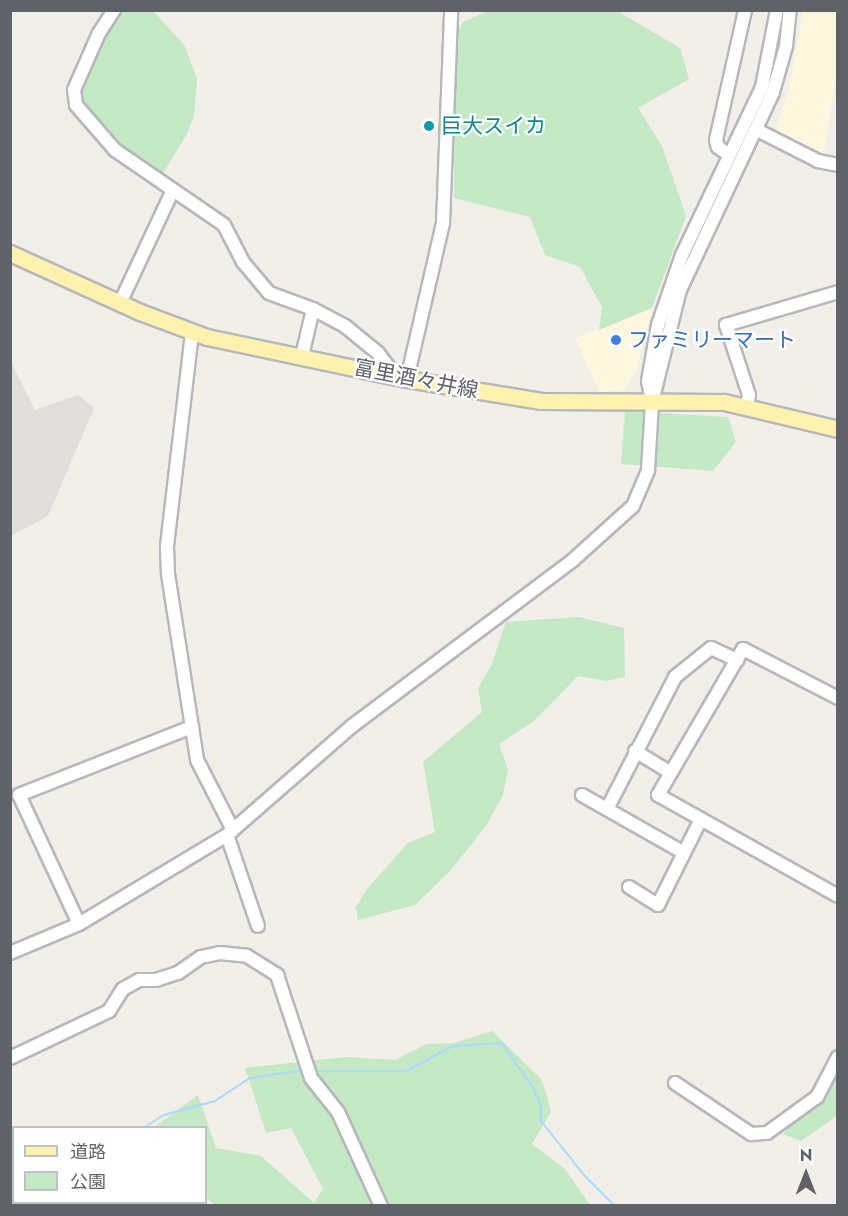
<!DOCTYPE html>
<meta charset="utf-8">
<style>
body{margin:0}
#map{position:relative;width:848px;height:1216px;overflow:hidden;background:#f1efe8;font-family:Jost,"Noto Sans JP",sans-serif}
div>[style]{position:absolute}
.commercial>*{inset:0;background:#fef7e0}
.industrial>*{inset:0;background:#e0deda}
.green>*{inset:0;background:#c5e8c5}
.stream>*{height:2px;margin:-1px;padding:0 1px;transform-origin:1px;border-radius:1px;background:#aadaff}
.roads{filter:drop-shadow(2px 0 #b5b8bc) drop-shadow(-2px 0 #b5b8bc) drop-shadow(0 2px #b5b8bc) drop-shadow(0 -2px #b5b8bc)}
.minor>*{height:12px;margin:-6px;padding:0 6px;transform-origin:6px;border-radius:6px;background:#fff}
.major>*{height:15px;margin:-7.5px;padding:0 7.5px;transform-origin:7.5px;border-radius:7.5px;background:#fff2af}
.dots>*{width:16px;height:16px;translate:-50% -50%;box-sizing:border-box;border:3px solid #fff;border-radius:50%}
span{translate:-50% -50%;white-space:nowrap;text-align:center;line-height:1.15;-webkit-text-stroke:4.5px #fff;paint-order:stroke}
.culture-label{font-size:21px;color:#0d838f}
.left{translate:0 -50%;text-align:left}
.shop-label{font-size:21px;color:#366cbe}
.street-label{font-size:21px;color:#5f6368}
.frame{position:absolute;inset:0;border:12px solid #5f6368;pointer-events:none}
.legend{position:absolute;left:12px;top:1126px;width:195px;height:78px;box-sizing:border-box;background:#fff;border:2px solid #bfc1c3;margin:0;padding:8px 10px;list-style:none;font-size:18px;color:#5f6368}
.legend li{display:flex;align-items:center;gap:12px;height:30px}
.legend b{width:30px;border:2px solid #bfc1c3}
.north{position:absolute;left:776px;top:1144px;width:60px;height:60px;-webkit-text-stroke:4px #fff;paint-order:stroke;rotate:0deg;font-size:16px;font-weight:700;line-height:24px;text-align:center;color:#5f6368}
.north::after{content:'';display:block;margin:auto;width:21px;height:27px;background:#5f6368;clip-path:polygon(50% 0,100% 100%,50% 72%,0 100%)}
</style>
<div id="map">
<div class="commercial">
<div style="clip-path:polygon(803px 11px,837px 11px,837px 72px,824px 154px,778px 132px,776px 127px,789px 89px)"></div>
<div style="clip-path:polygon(652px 308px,636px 372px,623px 390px,599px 392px,575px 338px)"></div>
</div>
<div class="industrial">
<div style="clip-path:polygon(11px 362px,35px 410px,78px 395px,94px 408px,48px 516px,11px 536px)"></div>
</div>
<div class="green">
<div style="clip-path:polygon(118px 11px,157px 11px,155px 13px,185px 46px,197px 79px,194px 116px,186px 136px,160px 178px,117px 148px,79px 104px,76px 91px,101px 34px)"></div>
<div style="clip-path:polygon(488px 11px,617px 11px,680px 48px,689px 79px,638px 108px,662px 146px,686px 216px,652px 308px,599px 330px,602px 307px,580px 267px,545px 255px,530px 217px,454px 198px,455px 36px,463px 22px)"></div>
<div style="clip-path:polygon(625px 411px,728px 417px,736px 442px,713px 471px,621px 464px)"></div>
<div style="clip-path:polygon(578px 617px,624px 628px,625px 677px,606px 681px,578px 676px,534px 721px,499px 744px,508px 770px,503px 795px,486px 826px,450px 871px,415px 905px,358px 920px,356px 907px,367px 889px,408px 843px,435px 832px,423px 762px,482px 712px,478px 688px,491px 666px,506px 622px)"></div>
<div style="clip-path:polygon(492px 1031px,541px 1079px,547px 1096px,551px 1112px,532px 1144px,565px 1169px,590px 1205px,215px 1205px,206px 1198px,206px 1128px,153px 1128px,198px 1095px,216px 1148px,261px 1156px,314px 1203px,323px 1189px,291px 1128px,266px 1133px,245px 1068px,346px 1057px,395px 1060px,427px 1044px,454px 1043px)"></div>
<div style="clip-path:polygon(837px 1074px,837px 1116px,801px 1141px,783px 1134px)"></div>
</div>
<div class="stream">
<div style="left:312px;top:1071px;width:94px"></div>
<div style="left:406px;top:1071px;width:53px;rotate:-28deg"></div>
<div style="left:453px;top:1046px;width:49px;rotate:-3.5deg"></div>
<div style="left:502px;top:1043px;width:55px;rotate:55.4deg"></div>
<div style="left:533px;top:1088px;width:19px;rotate:65deg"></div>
<div style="left:541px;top:1105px;width:16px;rotate:90deg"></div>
<div style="left:541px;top:1121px;width:69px;rotate:51.5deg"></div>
<div style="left:584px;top:1175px;width:44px;rotate:45deg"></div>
<div style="left:143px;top:1128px;width:25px;rotate:-32deg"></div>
<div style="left:164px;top:1115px;width:53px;rotate:-15.4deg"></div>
<div style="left:215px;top:1101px;width:42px;rotate:-33.3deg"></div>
<div style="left:250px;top:1078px;width:54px;rotate:-8.6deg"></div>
<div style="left:28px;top:1206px;width:27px;rotate:-8deg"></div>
</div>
<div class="roads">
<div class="minor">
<div style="left:114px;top:10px;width:27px;rotate:123deg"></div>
<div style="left:99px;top:33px;width:62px;rotate:113.7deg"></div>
<div style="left:74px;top:90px;width:15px;rotate:82deg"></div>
<div style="left:76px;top:105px;width:60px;rotate:49.1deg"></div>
<div style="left:115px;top:150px;width:132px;rotate:34.5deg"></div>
<div style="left:224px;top:225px;width:42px;rotate:62.8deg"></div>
<div style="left:243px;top:262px;width:40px;rotate:50deg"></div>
<div style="left:269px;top:293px;width:47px;rotate:20deg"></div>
<div style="left:313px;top:309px;width:36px;rotate:28deg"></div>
<div style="left:345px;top:326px;width:43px;rotate:39.3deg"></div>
<div style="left:378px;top:353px;width:30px;rotate:53deg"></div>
<div style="left:757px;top:130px;width:68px;rotate:26.9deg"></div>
<div style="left:818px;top:161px;width:20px;rotate:11deg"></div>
<div style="left:729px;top:155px;width:14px;rotate:-144deg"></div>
<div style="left:718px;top:147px;width:7px;rotate:-106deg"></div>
<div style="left:716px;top:140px;width:133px;rotate:-77.4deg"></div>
<div style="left:120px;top:303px;width:125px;rotate:-64.9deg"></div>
<div style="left:192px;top:333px;width:215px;rotate:96.7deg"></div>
<div style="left:167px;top:547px;width:27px;rotate:88deg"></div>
<div style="left:168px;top:574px;width:188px;rotate:81.1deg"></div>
<div style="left:197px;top:760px;width:79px;rotate:62.8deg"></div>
<div style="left:302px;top:356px;width:48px;rotate:-76.8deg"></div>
<div style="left:407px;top:379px;width:160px;rotate:-77deg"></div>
<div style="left:443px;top:223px;width:213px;rotate:-87.8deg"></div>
<div style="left:652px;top:400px;width:19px;rotate:-102deg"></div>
<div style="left:648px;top:381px;width:57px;rotate:-79.9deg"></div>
<div style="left:658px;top:325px;width:74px;rotate:-71.1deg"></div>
<div style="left:682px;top:255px;width:186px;rotate:-64.5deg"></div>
<div style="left:762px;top:87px;width:78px;rotate:-79deg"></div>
<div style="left:747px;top:405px;width:10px;rotate:-79deg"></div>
<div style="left:749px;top:395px;width:74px;rotate:-108.2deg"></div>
<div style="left:726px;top:325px;width:117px;rotate:-16.4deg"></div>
<div style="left:838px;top:698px;width:107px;rotate:-152.7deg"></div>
<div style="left:743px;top:649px;width:169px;rotate:120.2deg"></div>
<div style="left:658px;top:795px;width:206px;rotate:29.3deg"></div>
<div style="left:635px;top:751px;width:42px;rotate:31.4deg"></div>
<div style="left:582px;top:795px;width:117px;rotate:29.6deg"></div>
<div style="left:607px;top:809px;width:148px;rotate:-62.7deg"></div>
<div style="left:675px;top:677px;width:46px;rotate:-38.9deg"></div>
<div style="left:711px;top:648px;width:29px;rotate:25deg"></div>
<div style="left:227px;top:835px;width:96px;rotate:71.2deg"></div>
<div style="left:629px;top:887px;width:34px;rotate:32deg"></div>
<div style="left:658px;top:905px;width:96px;rotate:-63.4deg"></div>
<div style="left:79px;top:924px;width:142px;rotate:-114.9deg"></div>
<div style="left:19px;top:795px;width:186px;rotate:-21.5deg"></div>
<div style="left:10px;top:953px;width:75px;rotate:-22.8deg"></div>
<div style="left:79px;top:924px;width:173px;rotate:-31deg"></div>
<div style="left:227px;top:835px;width:166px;rotate:-41.1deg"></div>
<div style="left:352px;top:726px;width:276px;rotate:-36.9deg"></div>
<div style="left:573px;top:560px;width:81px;rotate:-42deg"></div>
<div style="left:633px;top:506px;width:39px;rotate:-67deg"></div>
<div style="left:648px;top:470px;width:68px;rotate:-86.6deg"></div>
<div style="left:652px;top:402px;width:115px;rotate:-76deg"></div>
<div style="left:680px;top:290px;width:219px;rotate:-64.8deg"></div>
<div style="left:773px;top:92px;width:48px;rotate:-74.2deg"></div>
<div style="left:786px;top:46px;width:36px;rotate:-84deg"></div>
<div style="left:10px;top:1058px;width:110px;rotate:-25.4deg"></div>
<div style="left:109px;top:1011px;width:26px;rotate:-58deg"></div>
<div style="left:123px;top:989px;width:18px;rotate:-29deg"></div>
<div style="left:139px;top:980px;width:17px"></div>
<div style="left:156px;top:980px;width:23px;rotate:-18deg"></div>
<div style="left:178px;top:973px;width:28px;rotate:-35deg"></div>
<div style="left:201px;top:957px;width:19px;rotate:-12deg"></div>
<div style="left:220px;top:953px;width:27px;rotate:6deg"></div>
<div style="left:247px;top:956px;width:36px;rotate:32deg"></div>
<div style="left:277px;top:975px;width:108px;rotate:71.7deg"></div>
<div style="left:311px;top:1078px;width:43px;rotate:51.5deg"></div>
<div style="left:338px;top:1112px;width:103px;rotate:65.4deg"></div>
<div style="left:675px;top:1083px;width:92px;rotate:33.9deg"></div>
<div style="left:751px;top:1134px;width:16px;rotate:-4deg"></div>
<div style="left:767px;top:1133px;width:62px;rotate:-35.8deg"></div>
<div style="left:817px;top:1097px;width:45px;rotate:-62.3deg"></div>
</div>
<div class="major">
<div style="left:10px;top:253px;width:143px;rotate:24.4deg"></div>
<div style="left:140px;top:312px;width:72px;rotate:20.5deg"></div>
<div style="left:207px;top:337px;width:204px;rotate:11.9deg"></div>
<div style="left:407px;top:379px;width:136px;rotate:9.3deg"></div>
<div style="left:541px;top:401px;width:183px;rotate:0.3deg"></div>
<div style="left:724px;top:402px;width:117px;rotate:13.3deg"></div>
</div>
</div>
<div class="dots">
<div style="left:429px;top:126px;background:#0f9aa8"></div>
<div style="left:616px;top:340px;background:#3f7fe0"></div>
</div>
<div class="culture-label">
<span class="left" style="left:441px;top:126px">巨大スイカ</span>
</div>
<div class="shop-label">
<span class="left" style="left:628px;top:340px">ファミリーマート</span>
</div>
<div class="street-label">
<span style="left:416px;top:379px;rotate:11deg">富里酒々井線</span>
</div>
<div class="frame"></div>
<ul class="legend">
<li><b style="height:8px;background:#fff2af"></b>道路</li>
<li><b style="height:16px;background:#c5e8c5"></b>公園</li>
</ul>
<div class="north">N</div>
</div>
